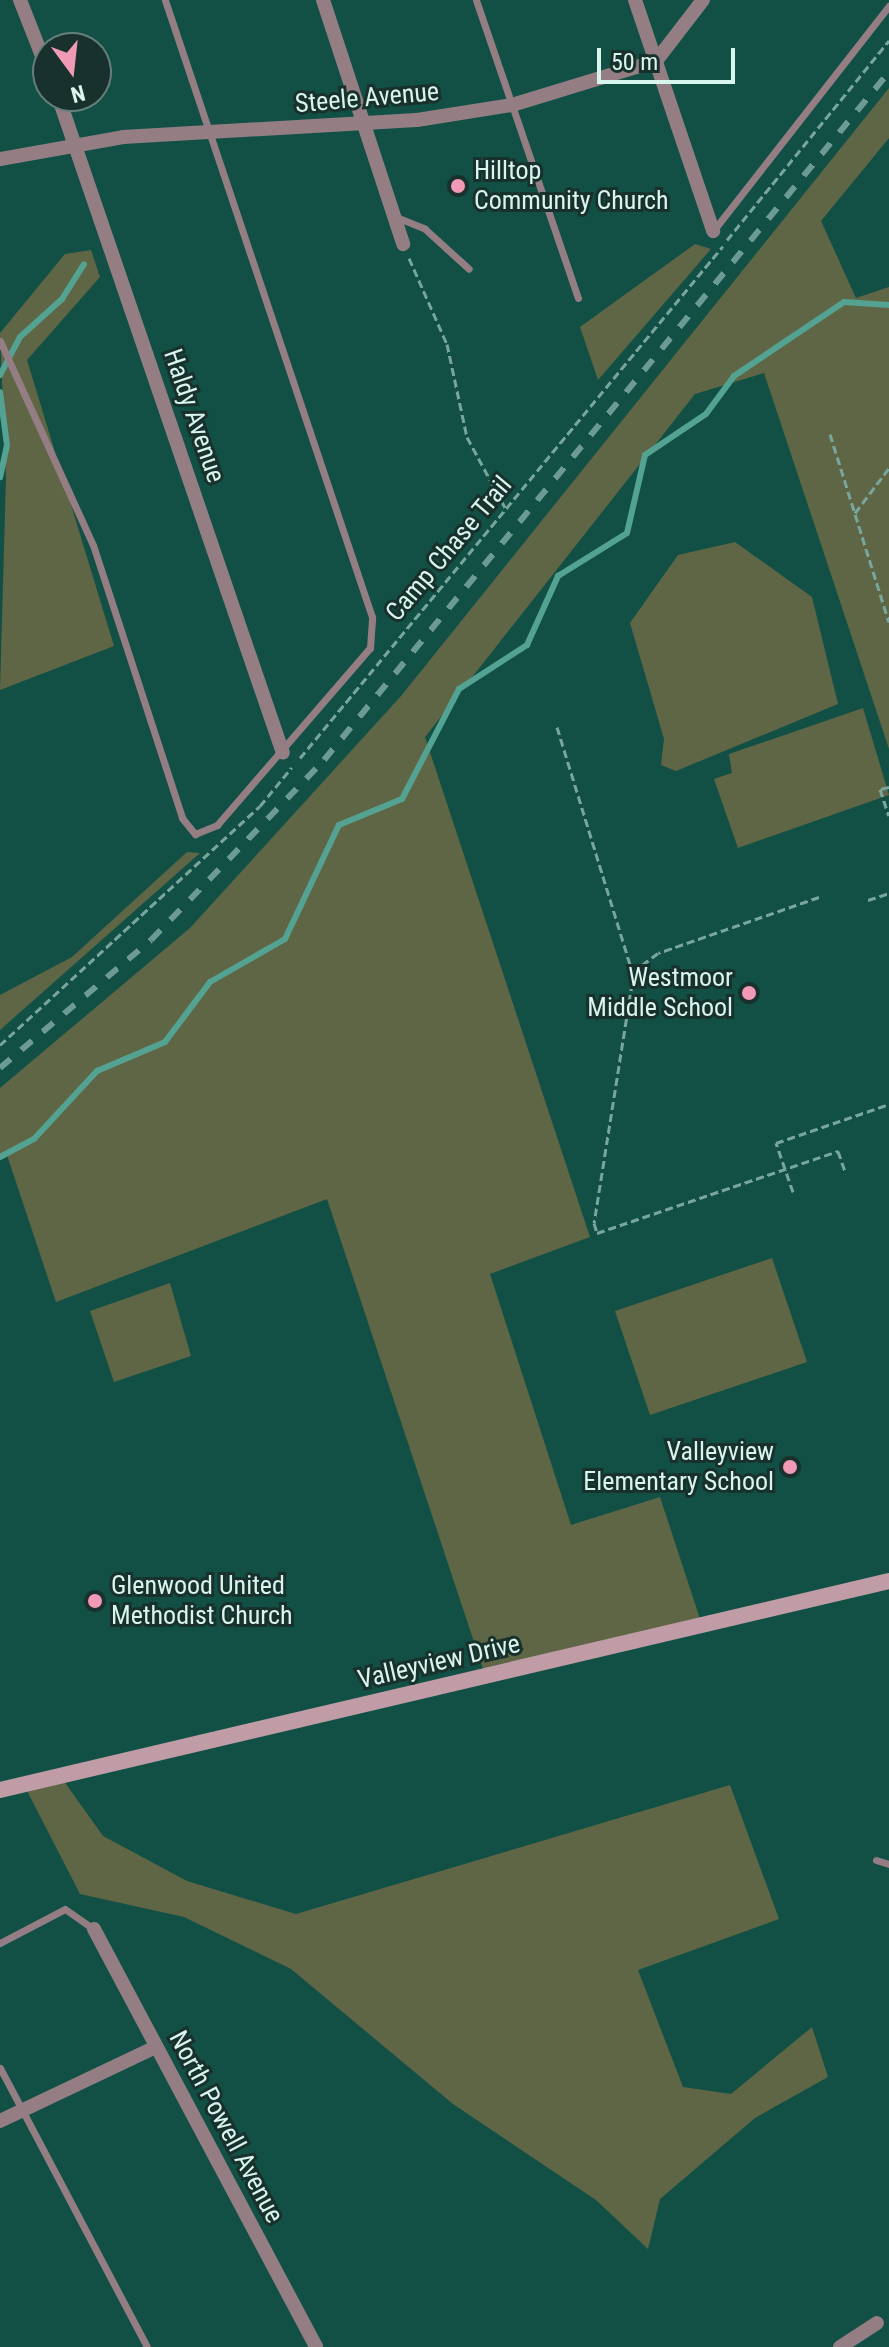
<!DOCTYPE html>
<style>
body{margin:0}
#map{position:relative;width:889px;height:2347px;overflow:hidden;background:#125046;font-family:"Roboto Condensed",sans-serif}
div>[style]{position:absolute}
.green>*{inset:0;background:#5f6646}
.stream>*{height:6px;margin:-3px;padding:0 3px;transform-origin:3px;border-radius:3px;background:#53a292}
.path>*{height:3px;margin-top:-1.5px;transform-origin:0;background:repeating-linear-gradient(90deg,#78a59c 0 8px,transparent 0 12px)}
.lane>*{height:7px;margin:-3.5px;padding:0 3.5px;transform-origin:3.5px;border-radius:3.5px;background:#947e84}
.street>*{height:14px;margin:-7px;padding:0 7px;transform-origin:7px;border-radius:7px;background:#947e84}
.secondary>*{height:16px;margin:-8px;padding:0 8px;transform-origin:8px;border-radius:8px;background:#bf9ca6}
.rail>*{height:6px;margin-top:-3px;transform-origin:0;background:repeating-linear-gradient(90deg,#6c9b93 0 14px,transparent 0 28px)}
.dots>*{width:22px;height:22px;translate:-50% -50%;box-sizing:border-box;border:4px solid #19312c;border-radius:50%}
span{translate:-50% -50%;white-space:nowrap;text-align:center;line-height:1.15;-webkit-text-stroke:6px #19312c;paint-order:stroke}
.street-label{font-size:26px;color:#d8f5ee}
.poi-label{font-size:26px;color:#d8f5ee}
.left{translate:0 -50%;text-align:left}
.right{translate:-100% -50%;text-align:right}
.north{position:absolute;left:32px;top:32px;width:80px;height:80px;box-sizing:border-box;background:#19312c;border:2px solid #657f7a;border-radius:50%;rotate:165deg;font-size:22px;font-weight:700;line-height:32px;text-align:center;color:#d8f5ee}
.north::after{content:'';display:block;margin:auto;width:28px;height:36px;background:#f09ab6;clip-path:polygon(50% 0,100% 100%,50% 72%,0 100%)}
.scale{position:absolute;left:597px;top:48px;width:138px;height:36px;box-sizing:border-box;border:4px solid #d8f5ee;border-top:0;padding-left:10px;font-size:24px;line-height:28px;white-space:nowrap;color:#d8f5ee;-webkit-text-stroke:6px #19312c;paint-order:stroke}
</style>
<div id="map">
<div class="green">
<div style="clip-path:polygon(889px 88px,889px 138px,821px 221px,856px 298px,889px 287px,889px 749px,764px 373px,695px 394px,425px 737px,590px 1237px,490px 1274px,571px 1525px,660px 1497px,702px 1625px,485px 1675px,327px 1199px,56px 1302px,7px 1155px,0 1156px,0 1088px,190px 928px,401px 696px)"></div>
<div style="clip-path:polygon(695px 244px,711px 249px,598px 380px,580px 327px)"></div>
<div style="clip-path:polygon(91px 250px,100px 277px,27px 360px,114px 646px,0 690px,6px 478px,0 333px,65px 254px)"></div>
<div style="clip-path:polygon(735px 542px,812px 597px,838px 704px,676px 771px,661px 765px,664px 739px,630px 623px,678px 555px)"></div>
<div style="clip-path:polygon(863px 708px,889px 795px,738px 848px,714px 779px,732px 773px,729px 754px)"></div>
<div style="clip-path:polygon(187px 852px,200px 853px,0 1030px,0 995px,72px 957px)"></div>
<div style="clip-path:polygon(772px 1258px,807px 1362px,650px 1415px,615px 1311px)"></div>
<div style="clip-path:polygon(170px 1283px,191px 1356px,114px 1382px,90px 1311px)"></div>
<div style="clip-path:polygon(61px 1777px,103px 1836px,187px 1881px,296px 1914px,730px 1785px,779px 1919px,638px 1970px,683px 2087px,731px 2094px,812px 2027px,828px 2077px,755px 2118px,660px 2199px,648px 2249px,596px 2200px,453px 2104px,291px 1969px,184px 1917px,80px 1894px,24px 1785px)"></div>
</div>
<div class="stream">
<div style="left:0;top:375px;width:43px;rotate:-62.2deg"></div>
<div style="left:20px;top:337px;width:57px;rotate:-42.1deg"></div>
<div style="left:62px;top:299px;width:41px;rotate:-57.8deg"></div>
<div style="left:0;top:392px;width:53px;rotate:82.5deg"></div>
<div style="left:7px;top:445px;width:33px;rotate:102deg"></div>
<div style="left:0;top:1157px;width:38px;rotate:-28deg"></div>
<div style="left:34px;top:1139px;width:93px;rotate:-47.2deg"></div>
<div style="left:97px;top:1071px;width:74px;rotate:-23.1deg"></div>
<div style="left:165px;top:1042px;width:75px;rotate:-53.1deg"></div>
<div style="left:210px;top:982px;width:86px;rotate:-29.8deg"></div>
<div style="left:285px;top:939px;width:126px;rotate:-64.7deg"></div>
<div style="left:339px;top:825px;width:68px;rotate:-22.4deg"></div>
<div style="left:402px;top:799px;width:124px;rotate:-62.6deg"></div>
<div style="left:459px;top:689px;width:81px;rotate:-32.9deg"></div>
<div style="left:527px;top:645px;width:76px;rotate:-65.8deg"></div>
<div style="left:558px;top:576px;width:81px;rotate:-31.9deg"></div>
<div style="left:627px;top:533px;width:80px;rotate:-77deg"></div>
<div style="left:645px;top:455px;width:73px;rotate:-33.9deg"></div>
<div style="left:706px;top:414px;width:47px;rotate:-53.6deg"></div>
<div style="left:734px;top:376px;width:133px;rotate:-33.9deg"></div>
<div style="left:844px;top:302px;width:45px;rotate:3.8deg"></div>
</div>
<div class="path">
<div style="left:727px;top:240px;width:257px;rotate:-50.9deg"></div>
<div style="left:409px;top:258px;width:94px;rotate:66.2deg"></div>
<div style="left:447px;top:344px;width:95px;rotate:77.9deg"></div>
<div style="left:467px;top:437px;width:82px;rotate:61.6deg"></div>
<div style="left:830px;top:434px;width:197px;rotate:72.6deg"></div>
<div style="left:855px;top:513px;width:56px;rotate:-52.9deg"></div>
<div style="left:557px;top:727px;width:258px;rotate:72.9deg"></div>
<div style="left:300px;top:758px;width:664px;rotate:-50.44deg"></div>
<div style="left:889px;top:787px;width:9px;rotate:167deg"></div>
<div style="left:880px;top:789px;width:28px;rotate:72deg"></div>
<div style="left:819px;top:897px;width:170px;rotate:160.8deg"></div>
<div style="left:658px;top:953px;width:30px;rotate:143deg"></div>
<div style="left:634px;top:971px;width:255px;rotate:99deg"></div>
<div style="left:594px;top:1223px;width:10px;rotate:73deg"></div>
<div style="left:597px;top:1233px;width:255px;rotate:-18.8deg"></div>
<div style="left:838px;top:1151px;width:24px;rotate:71deg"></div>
<div style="left:868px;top:900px;width:22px;rotate:-18deg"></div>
<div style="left:0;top:1045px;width:353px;rotate:-42.6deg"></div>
<div style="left:260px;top:806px;width:50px;rotate:-50.6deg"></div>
<div style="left:793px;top:1192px;width:52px;rotate:-109.1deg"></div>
<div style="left:776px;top:1143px;width:120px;rotate:-19deg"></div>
</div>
<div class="lane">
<div style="left:476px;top:0;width:315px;rotate:71.1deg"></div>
<div style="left:396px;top:217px;width:31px;rotate:22deg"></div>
<div style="left:425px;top:229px;width:59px;rotate:42.3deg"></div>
<div style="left:713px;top:231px;width:286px;rotate:-52deg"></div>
<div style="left:0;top:341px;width:224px;rotate:65.5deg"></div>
<div style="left:93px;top:545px;width:287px;rotate:71.9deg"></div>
<div style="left:182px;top:818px;width:21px;rotate:51deg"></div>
<div style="left:195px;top:834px;width:24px;rotate:-22deg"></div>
<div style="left:217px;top:825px;width:234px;rotate:-49.2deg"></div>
<div style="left:370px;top:648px;width:31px;rotate:-86deg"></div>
<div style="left:372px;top:617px;width:651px;rotate:-108.55deg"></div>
<div style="left:876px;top:1860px;width:14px;rotate:17deg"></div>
<div style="left:0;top:1943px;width:73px;rotate:-27.6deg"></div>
<div style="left:65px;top:1909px;width:35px;rotate:35deg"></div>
<div style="left:0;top:2068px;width:315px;rotate:62.2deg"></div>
</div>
<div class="street">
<div style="left:20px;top:0;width:76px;rotate:68.5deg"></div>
<div style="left:323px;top:0;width:257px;rotate:71.8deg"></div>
<div style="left:635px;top:0;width:244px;rotate:71.3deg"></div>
<div style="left:58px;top:96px;width:694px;rotate:71.1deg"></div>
<div style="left:0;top:159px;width:125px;rotate:-10.1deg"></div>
<div style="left:123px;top:137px;width:294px;rotate:-3.3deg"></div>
<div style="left:417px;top:120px;width:96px;rotate:-9deg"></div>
<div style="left:512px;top:105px;width:151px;rotate:-17deg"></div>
<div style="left:656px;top:61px;width:77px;rotate:-52.4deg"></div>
<div style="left:94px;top:1929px;width:473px;rotate:62deg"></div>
<div style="left:0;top:2121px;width:173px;rotate:-25.4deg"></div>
<div style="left:840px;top:2347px;width:44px;rotate:-33deg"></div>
</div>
<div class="secondary">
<div style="left:0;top:1790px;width:913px;rotate:-13.23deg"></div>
</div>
<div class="rail">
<div style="left:0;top:1068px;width:198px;rotate:-40.3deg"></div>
<div style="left:151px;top:940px;width:250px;rotate:-46.1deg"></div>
<div style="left:324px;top:760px;width:890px;rotate:-50.61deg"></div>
</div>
<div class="dots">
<div style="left:458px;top:186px;background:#f09ab6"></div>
<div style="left:749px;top:993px;background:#f09ab6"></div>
<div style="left:790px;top:1467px;background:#f09ab6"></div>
<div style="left:95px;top:1601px;background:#f09ab6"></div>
</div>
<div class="street-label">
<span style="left:367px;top:98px;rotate:-5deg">Steele Avenue</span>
<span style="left:194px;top:416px;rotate:71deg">Haldy Avenue</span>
<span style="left:449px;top:549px;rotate:-50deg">Camp Chase Trail</span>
<span style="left:439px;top:1662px;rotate:-13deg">Valleyview Drive</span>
<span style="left:226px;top:2127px;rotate:62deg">North Powell Avenue</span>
</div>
<div class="poi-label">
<span class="left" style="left:474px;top:186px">Hilltop<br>Community Church</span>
<span class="right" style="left:733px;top:993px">Westmoor<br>Middle School</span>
<span class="right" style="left:774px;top:1467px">Valleyview<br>Elementary School</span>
<span class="left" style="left:111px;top:1601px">Glenwood United<br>Methodist Church</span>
</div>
<div class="north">N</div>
<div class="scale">50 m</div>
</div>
